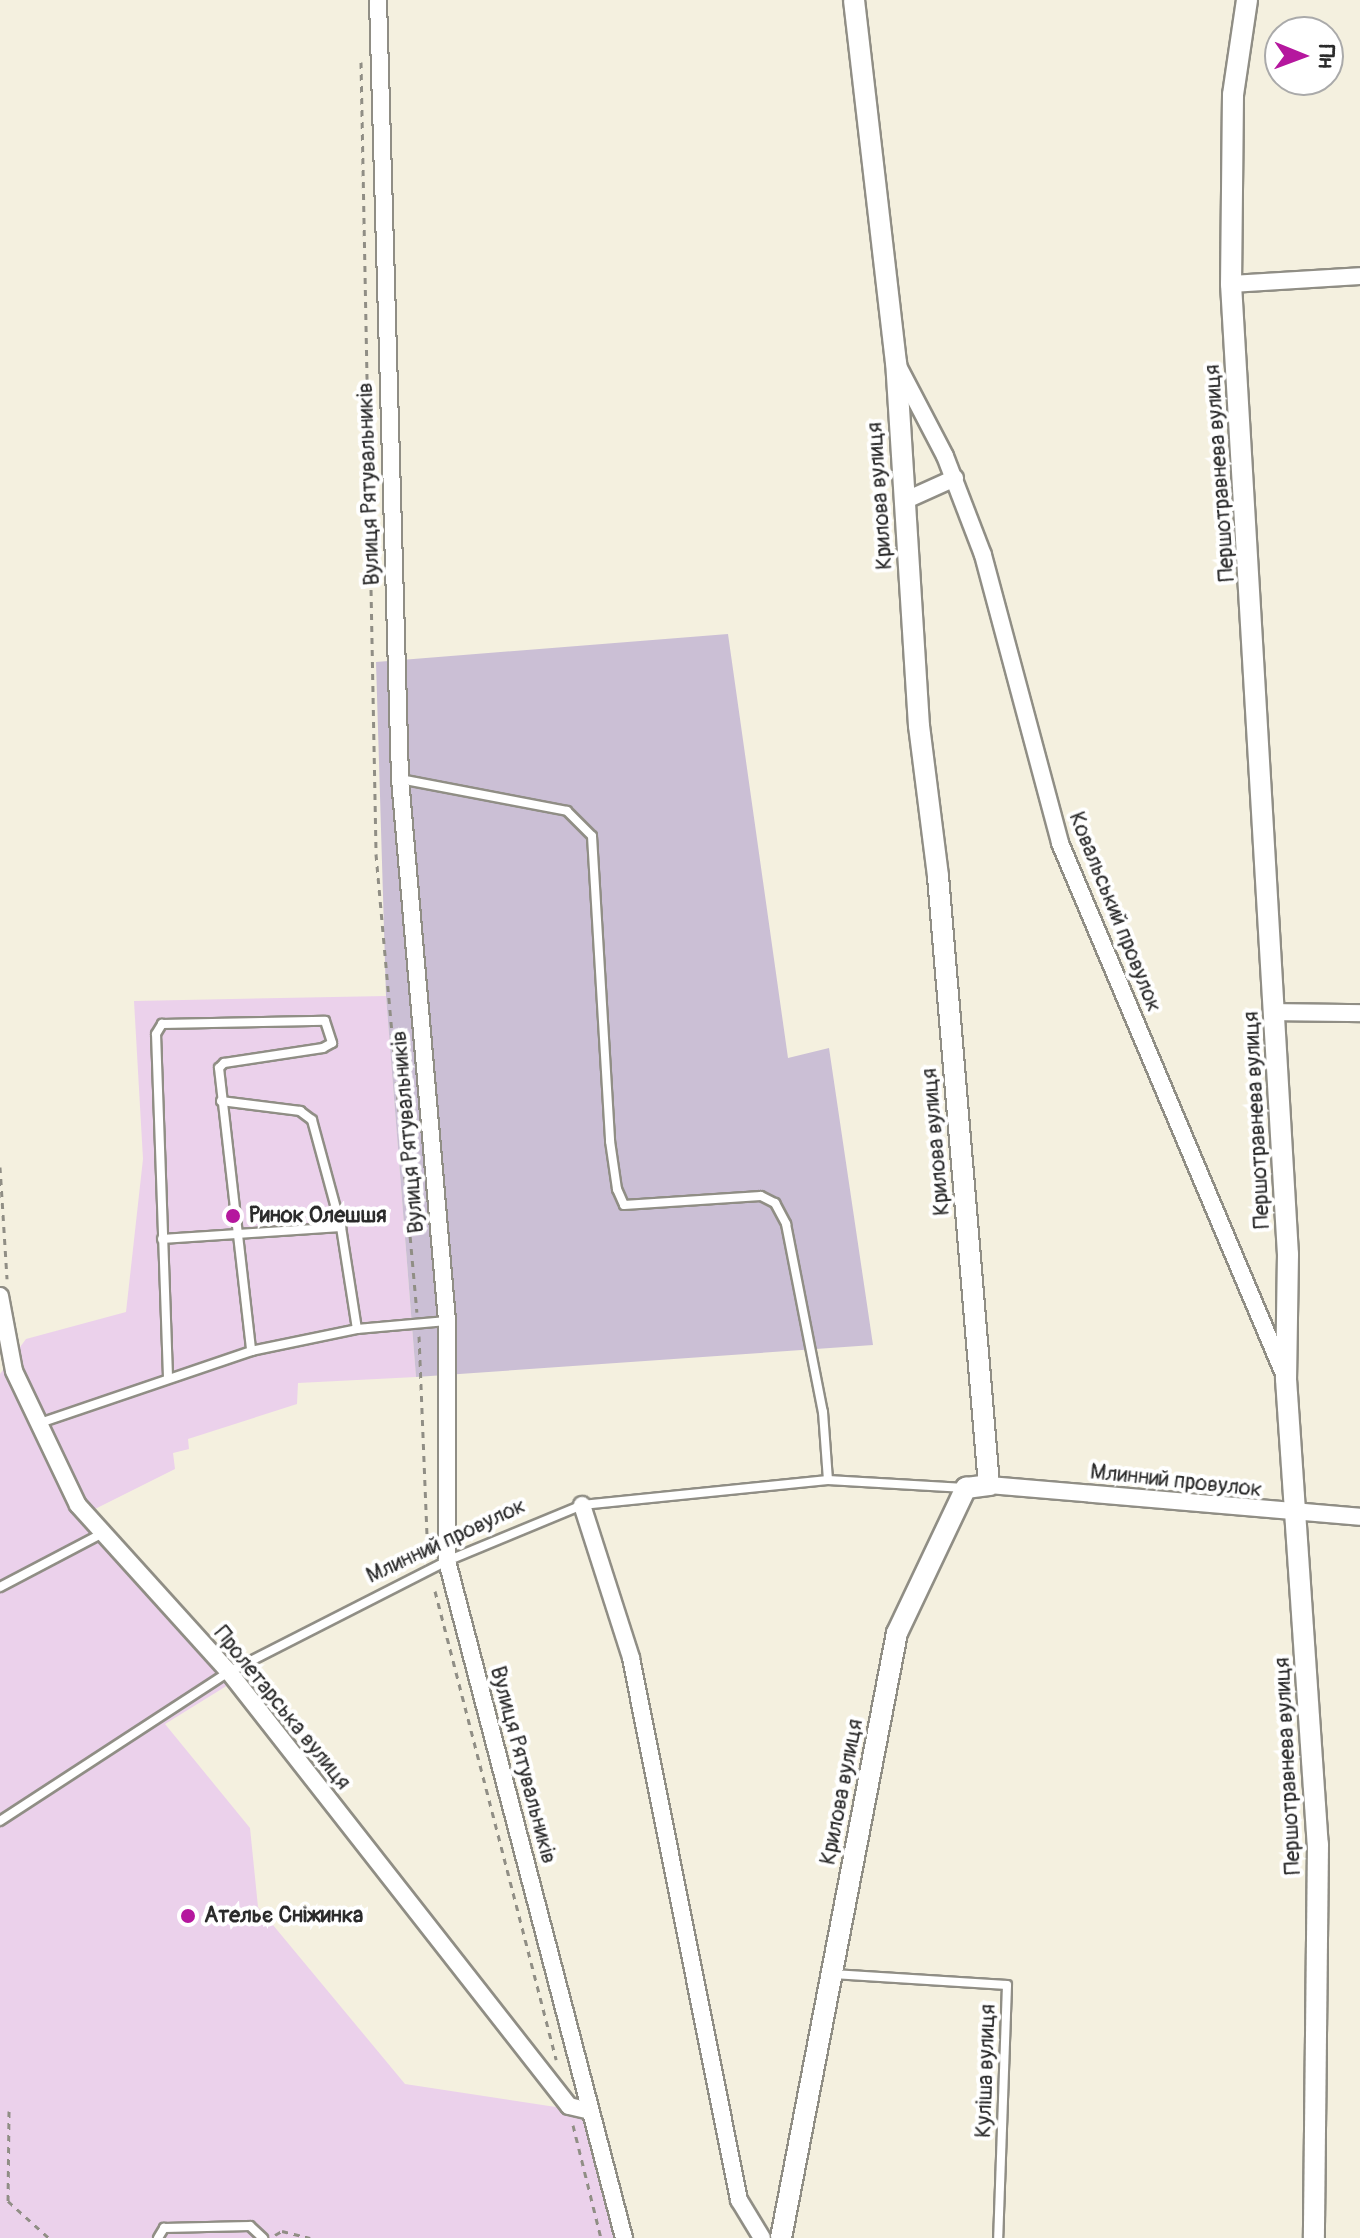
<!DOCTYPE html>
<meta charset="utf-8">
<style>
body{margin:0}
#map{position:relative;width:1360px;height:2238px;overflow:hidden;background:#f4f0df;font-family:Pangolin,sans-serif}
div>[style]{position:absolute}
.built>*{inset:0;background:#ebd1eb}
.industrial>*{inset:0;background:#cbbfd5}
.path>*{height:3px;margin-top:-1.5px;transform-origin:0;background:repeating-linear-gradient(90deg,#908e85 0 6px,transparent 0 12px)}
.roads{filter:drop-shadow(2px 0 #908e85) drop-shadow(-2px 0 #908e85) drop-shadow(0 2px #908e85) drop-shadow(0 -2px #908e85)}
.service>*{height:8px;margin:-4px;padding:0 4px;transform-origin:4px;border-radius:4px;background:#fff}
.minor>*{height:16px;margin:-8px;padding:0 8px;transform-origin:8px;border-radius:8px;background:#fff}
.tertiary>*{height:20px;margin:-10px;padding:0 10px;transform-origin:10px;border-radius:10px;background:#fff}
.dots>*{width:22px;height:22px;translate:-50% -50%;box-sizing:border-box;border:4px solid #fff;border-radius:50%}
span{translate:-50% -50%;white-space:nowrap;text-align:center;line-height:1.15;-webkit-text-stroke:8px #fff;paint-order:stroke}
.street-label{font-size:22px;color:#2b2b2b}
.poi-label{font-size:22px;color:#2b2b2b;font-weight:700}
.left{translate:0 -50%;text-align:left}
.north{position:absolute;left:1264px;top:16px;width:80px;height:80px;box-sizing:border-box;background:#fff;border:2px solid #aaa;border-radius:50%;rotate:91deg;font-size:22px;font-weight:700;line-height:32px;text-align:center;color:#2b2b2b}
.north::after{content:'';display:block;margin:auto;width:28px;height:36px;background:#b5179e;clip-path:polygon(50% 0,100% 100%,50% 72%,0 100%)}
</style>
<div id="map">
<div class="built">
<div style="clip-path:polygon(386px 996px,416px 1377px,298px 1383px,297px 1404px,188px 1439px,189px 1449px,173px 1453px,175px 1469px,87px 1513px,241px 1677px,165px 1724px,250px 1828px,258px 1907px,405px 2084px,602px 2114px,634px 2238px,0 2238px,0 1374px,26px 1339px,126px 1312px,143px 1159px,134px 1001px)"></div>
</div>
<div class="industrial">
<div style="clip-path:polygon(728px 634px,788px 1058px,829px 1048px,873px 1345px,416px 1377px,386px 996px,376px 662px)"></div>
</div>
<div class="path">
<div style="left:361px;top:62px;width:792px;rotate:88.91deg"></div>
<div style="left:376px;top:854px;width:460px;rotate:84.9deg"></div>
<div style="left:0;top:1167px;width:112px;rotate:86.4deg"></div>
<div style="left:419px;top:1336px;width:220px;rotate:87.7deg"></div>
<div style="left:435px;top:1591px;width:484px;rotate:75.5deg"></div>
<div style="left:9px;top:2111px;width:90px;rotate:90.6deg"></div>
<div style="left:8px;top:2201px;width:55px;rotate:42.1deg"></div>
<div style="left:573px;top:2125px;width:116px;rotate:76.1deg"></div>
<div style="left:275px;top:2235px;width:8px;rotate:-30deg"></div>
<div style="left:282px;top:2231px;width:29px;rotate:14deg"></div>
</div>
<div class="roads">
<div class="service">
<div style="left:400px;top:779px;width:170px;rotate:10.8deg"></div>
<div style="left:567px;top:811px;width:35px;rotate:45deg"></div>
<div style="left:592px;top:836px;width:306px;rotate:86.6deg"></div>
<div style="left:610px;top:1141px;width:49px;rotate:81.7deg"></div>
<div style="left:617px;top:1189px;width:17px;rotate:66deg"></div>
<div style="left:624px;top:1205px;width:137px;rotate:-3.8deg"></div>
<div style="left:761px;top:1196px;width:16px;rotate:27deg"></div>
<div style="left:775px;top:1203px;width:24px;rotate:62deg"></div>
<div style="left:786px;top:1224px;width:192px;rotate:78.9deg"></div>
<div style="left:823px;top:1412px;width:68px;rotate:85.8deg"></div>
<div style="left:221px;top:1101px;width:80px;rotate:7.2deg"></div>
<div style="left:300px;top:1111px;width:15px;rotate:37deg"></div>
<div style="left:312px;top:1120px;width:111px;rotate:74.8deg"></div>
<div style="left:162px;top:1239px;width:179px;rotate:-3.8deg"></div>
<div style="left:341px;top:1227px;width:103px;rotate:81.1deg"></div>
<div style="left:168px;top:1377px;width:343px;rotate:-92deg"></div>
<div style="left:156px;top:1034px;width:12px;rotate:-59deg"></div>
<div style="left:162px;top:1024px;width:163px;rotate:-1.1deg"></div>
<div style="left:325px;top:1021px;width:23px;rotate:72deg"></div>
<div style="left:332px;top:1043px;width:10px;rotate:151deg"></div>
<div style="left:323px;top:1048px;width:100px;rotate:171.4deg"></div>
<div style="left:224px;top:1063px;width:7px;rotate:135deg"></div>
<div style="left:219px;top:1068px;width:285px;rotate:83.5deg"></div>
<div style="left:40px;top:1423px;width:223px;rotate:-18.8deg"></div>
<div style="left:251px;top:1351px;width:108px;rotate:-11.7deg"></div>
<div style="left:357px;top:1329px;width:90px;rotate:-5.1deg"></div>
<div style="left:0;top:1587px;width:116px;rotate:-27.7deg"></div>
<div style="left:0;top:1821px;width:273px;rotate:-33.1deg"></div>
<div style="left:229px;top:1672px;width:245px;rotate:-27deg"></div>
<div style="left:447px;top:1561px;width:146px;rotate:-22.5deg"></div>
<div style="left:582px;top:1505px;width:247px;rotate:-5.8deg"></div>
<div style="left:828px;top:1480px;width:137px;rotate:3.3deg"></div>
<div style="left:833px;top:1974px;width:174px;rotate:3.6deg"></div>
<div style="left:1007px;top:1985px;width:253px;rotate:92deg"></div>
<div style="left:158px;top:2238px;width:12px;rotate:-59deg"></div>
<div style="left:164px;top:2228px;width:86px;rotate:-1.3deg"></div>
<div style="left:250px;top:2226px;width:18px;rotate:43deg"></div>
</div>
<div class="minor">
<div style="left:378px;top:0;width:779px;rotate:88.38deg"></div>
<div style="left:400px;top:779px;width:544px;rotate:85.04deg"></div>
<div style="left:447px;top:1321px;width:240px;rotate:90deg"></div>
<div style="left:447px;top:1561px;width:700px;rotate:75.35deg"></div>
<div style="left:1231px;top:284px;width:129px;rotate:-3.5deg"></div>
<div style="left:899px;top:368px;width:99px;rotate:62.4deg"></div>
<div style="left:945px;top:456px;width:106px;rotate:69deg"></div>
<div style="left:983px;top:555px;width:298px;rotate:75deg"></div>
<div style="left:1060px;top:843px;width:576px;rotate:67.13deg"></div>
<div style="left:904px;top:501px;width:56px;rotate:-24.3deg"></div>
<div style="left:1275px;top:1012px;width:85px;rotate:0.7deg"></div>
<div style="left:0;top:1296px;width:76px;rotate:79.4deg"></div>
<div style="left:14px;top:1371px;width:148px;rotate:64.5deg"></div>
<div style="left:78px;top:1505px;width:225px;rotate:47.9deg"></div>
<div style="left:229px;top:1672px;width:551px;rotate:51.92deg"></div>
<div style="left:569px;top:2106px;width:22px;rotate:13deg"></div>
<div style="left:989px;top:1485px;width:372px;rotate:4.9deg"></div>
<div style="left:582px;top:1505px;width:161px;rotate:72.2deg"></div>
<div style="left:631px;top:1658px;width:553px;rotate:78.73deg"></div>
<div style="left:739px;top:2200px;width:44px;rotate:58.8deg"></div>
</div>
<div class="tertiary">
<div style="left:1247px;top:0;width:96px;rotate:98.4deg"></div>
<div style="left:1233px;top:95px;width:189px;rotate:90.6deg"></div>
<div style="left:1231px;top:284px;width:972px;rotate:86.64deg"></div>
<div style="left:1288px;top:1254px;width:125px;rotate:90.9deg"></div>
<div style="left:1286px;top:1379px;width:466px;rotate:86.1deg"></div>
<div style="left:1318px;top:1844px;width:394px;rotate:90.6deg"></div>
<div style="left:781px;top:2238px;width:616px;rotate:-79.15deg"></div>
<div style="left:897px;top:1633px;width:161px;rotate:-64.6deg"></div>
<div style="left:966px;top:1488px;width:23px;rotate:-7deg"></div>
<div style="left:989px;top:1485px;width:611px;rotate:-94.79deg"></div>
<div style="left:938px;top:876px;width:151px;rotate:-97.2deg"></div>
<div style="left:919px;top:726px;width:364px;rotate:-93.6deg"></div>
<div style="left:896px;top:363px;width:365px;rotate:-96.6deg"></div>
</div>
</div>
<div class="dots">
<div style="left:233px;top:1216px;background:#b5179e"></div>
<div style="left:188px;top:1916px;background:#b5179e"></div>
</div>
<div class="street-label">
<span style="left:1220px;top:473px;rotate:-94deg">Першотравнева вулиця</span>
<span style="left:369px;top:484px;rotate:-92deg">Вулиця Рятувальників</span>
<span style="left:880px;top:496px;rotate:-94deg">Крилова вулиця</span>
<span style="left:1115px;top:912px;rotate:68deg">Ковальський провулок</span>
<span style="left:1257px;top:1120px;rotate:-93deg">Першотравнева вулиця</span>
<span style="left:408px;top:1132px;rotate:-95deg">Вулиця Рятувальників</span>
<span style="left:936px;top:1142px;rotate:-95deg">Крилова вулиця</span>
<span style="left:1176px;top:1481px;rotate:6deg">Млинний провулок</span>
<span style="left:446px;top:1541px;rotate:-25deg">Млинний провулок</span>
<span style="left:282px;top:1708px;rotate:51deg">Пролетарська вулиця</span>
<span style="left:523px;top:1765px;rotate:75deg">Вулиця Рятувальників</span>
<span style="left:1288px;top:1766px;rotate:-93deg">Першотравнева вулиця</span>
<span style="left:842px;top:1792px;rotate:-79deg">Крилова вулиця</span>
<span style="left:986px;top:2071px;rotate:-88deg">Куліша вулиця</span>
</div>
<div class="poi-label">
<span class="left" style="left:249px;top:1216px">Ринок Олешшя</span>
<span class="left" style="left:204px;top:1916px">Ательє Сніжинка</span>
</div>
<div class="north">Пн</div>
</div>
